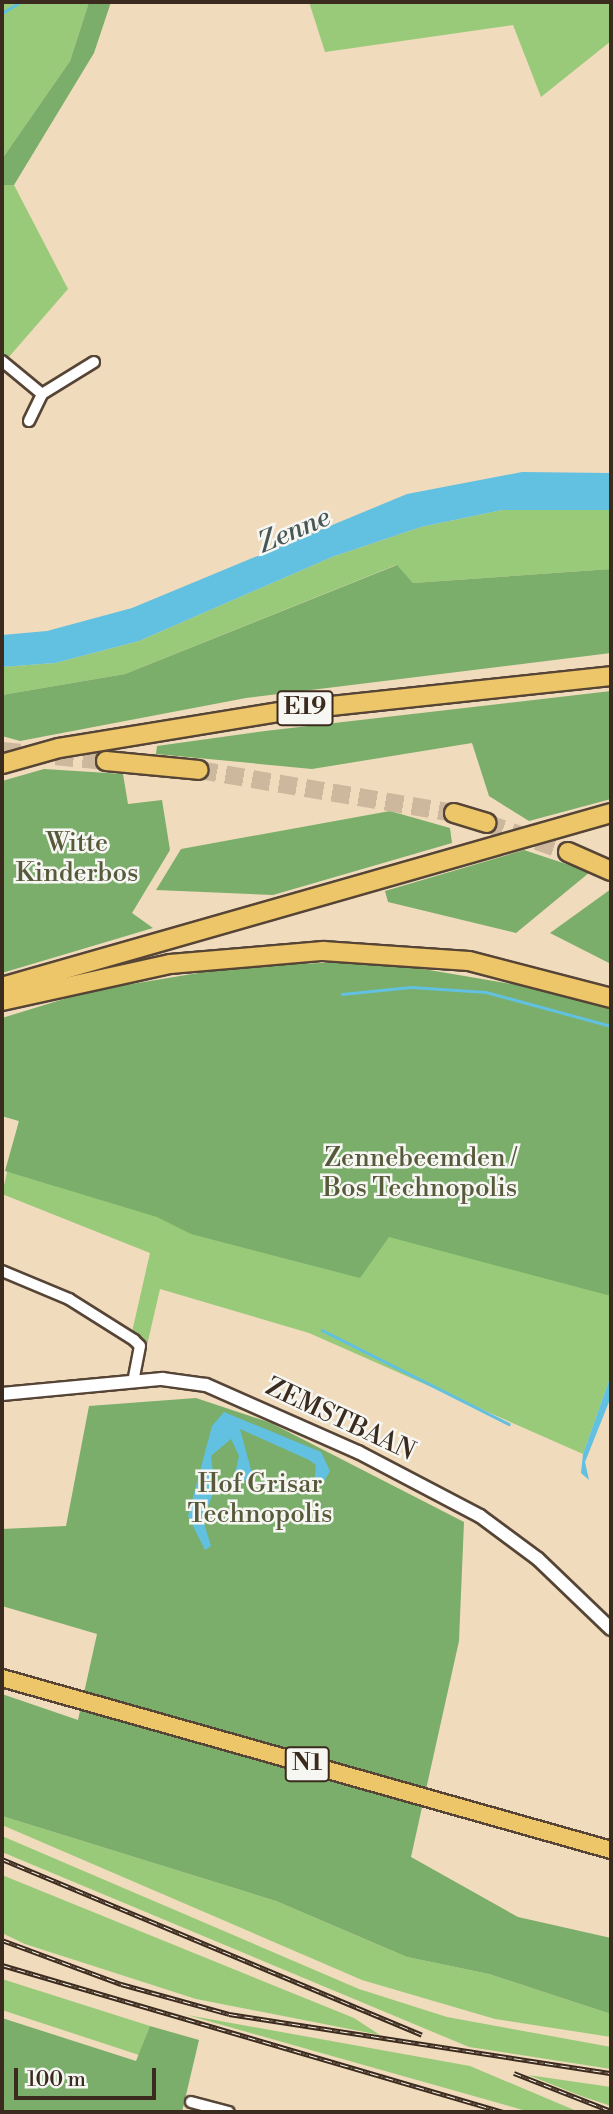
<!DOCTYPE html>
<style>
body{margin:0}
#map{position:relative;width:613px;height:2114px;overflow:hidden;background:#f1dbbd;font-family:"Libre Bodoni",serif}
div>[style]{position:absolute}
.green>*{inset:0;background:#98ca7a}
.forest>*{inset:0;background:#7aae6a}
.water>*{inset:0;background:#62c0e0}
.stream>*{height:2.5px;margin:-1.25px;padding:0 1.25px;transform-origin:1.25px;border-radius:1.25px;background:#62c0e0}
.motorway-tunnel>*{height:18px;margin-top:-9px;transform-origin:0;background:repeating-linear-gradient(90deg,#cdb89d 0 18px,transparent 0 27px)}
.roads{filter:drop-shadow(2px 0 #564536) drop-shadow(-2px 0 #564536) drop-shadow(0 2px #564536) drop-shadow(0 -2px #564536)}
.minor>*{height:10px;margin:-5px;padding:0 5px;transform-origin:5px;border-radius:5px;background:#fff}
.tertiary>*{height:12px;margin:-6px;padding:0 6px;transform-origin:6px;border-radius:6px;background:#fff}
.primary>*{height:16px;margin:-8px;padding:0 8px;transform-origin:8px;border-radius:8px;background:#ecc669}
.motorway>*{height:18px;margin:-9px;padding:0 9px;transform-origin:9px;border-radius:9px;background:#ecc669}
.rail>*{height:5px;margin-top:-2.5px;transform-origin:0;background:repeating-linear-gradient(90deg,#f6f6f2 0 8px,#3b2a1e 0 16px);box-sizing:border-box;border-block:2px solid #3b2a1e}
span{translate:-50% -50%;white-space:nowrap;text-align:center;line-height:1.15;-webkit-text-stroke:5px #f6f6f2;paint-order:stroke}
.shield-label span{padding:2px 5px;background:#f6f6f2;border:2px solid;border-radius:5px;-webkit-text-stroke-width:0}
.shield-label{font-size:24px;color:#3b2a1e;font-weight:700}
.park-label{font-size:26px;color:#575a3a}
.street-label{font-size:26px;color:#3b2a1e}
.water-label{font-size:28px;color:#475758;font-style:italic}
.frame{position:absolute;inset:0;border:4px solid #3b2a1e;pointer-events:none}
.scale{position:absolute;left:14px;top:2068px;width:142px;height:32px;box-sizing:border-box;border:4px solid #3b2a1e;border-top:0;padding-left:9px;font-size:21px;line-height:24px;white-space:nowrap;color:#3b2a1e;-webkit-text-stroke:5px #f6f6f2;paint-order:stroke}
</style>
<div id="map">
<div class="green">
<div style="clip-path:polygon(2px 2px,89px 2px,70px 61px,2px 159px)"></div>
<div style="clip-path:polygon(309px 2px,611px 2px,611px 41px,541px 97px,513px 25px,325px 52px)"></div>
<div style="clip-path:polygon(2px 185px,14px 185px,68px 289px,8px 358px,2px 353px)"></div>
<div style="clip-path:polygon(502px 510px,611px 510px,611px 569px,413px 583px,396px 565px,125px 674px,2px 695px,2px 667px,55px 663px,139px 641px,332px 557px,421px 527px)"></div>
<div style="clip-path:polygon(611px 1023px,611px 1375px,583px 1454px,309px 1333px,160px 1289px,142px 1367px,147px 1343px,132px 1332px,150px 1253px,2px 1194px,19px 1121px,2px 1116px,2px 1046px)"></div>
<div style="clip-path:polygon(2px 1816px,276px 1901px,407px 1957px,489px 1974px,611px 2014px,611px 2037px,495px 2019px,362px 1980px,2px 1825px)"></div>
<div style="clip-path:polygon(2px 1836px,359px 1989px,447px 2017px,611px 2047px,611px 2069px,469px 2047px,2px 1852px)"></div>
<div style="clip-path:polygon(2px 1875px,354px 2018px,380px 2035px,196px 1999px,25px 1944px,2px 1933px)"></div>
<div style="clip-path:polygon(2px 1979px,150px 2026px,139px 2055px,2px 2010px)"></div>
<div style="clip-path:polygon(187px 2015px,470px 2066px,579px 2112px,530px 2112px)"></div>
<div style="clip-path:polygon(528px 2075px,611px 2087px,611px 2106px,581px 2096px)"></div>
</div>
<div class="forest">
<div style="clip-path:polygon(89px 2px,111px 2px,94px 53px,14px 185px,2px 185px,2px 159px,70px 61px)"></div>
<div style="clip-path:polygon(397px 565px,413px 583px,611px 569px,611px 653px,246px 698px,20px 741px,2px 736px,2px 695px,125px 674px)"></div>
<div style="clip-path:polygon(611px 691px,611px 799px,529px 821px,489px 796px,472px 743px,312px 769px,156px 754px,157px 746px,265px 731px)"></div>
<div style="clip-path:polygon(44px 769px,123px 774px,128px 804px,162px 800px,170px 850px,132px 913px,153px 928px,2px 973px,2px 781px)"></div>
<div style="clip-path:polygon(390px 811px,450px 828px,452px 843px,273px 895px,156px 890px,181px 849px)"></div>
<div style="clip-path:polygon(524px 850px,590px 872px,516px 933px,388px 902px,385px 891px)"></div>
<div style="clip-path:polygon(611px 889px,611px 964px,550px 933px)"></div>
<div style="clip-path:polygon(376px 961px,571px 994px,611px 1010px,611px 1296px,389px 1237px,360px 1278px,191px 1234px,157px 1217px,5px 1171px,19px 1121px,2px 1116px,2px 1018px,90px 991px,240px 966px)"></div>
<div style="clip-path:polygon(196px 1398px,271px 1423px,464px 1522px,459px 1641px,411px 1857px,518px 1917px,611px 1938px,611px 2014px,489px 1974px,407px 1957px,276px 1901px,2px 1816px,2px 1694px,78px 1720px,97px 1634px,2px 1606px,2px 1529px,66px 1526px,89px 1406px)"></div>
<div style="clip-path:polygon(2px 2018px,136px 2061px,150px 2026px,199px 2040px,182px 2112px,2px 2112px)"></div>
</div>
<div class="water">
<div style="clip-path:polygon(522px 472px,611px 473px,611px 510px,502px 510px,421px 527px,332px 557px,139px 641px,55px 663px,2px 667px,2px 635px,47px 631px,132px 608px,407px 494px)"></div>
<div style="clip-path:polygon(611px 1375px,611px 1397px,585px 1462px,589px 1480px,581px 1473px,583px 1454px)"></div>
<div style="clip-path:polygon(224px 1412px,321px 1452px,330px 1471px,321px 1486px,314px 1484px,316px 1465px,309px 1460px,240px 1429px,253px 1477px,244px 1481px,235px 1474px,239px 1456px,231px 1439px,211px 1456px,215px 1488px,203px 1520px,211px 1546px,205px 1550px,188px 1516px,212px 1426px)"></div>
</div>
<div class="stream">
<div style="left:2px;top:13px;width:21px;rotate:-31deg"></div>
<div style="left:342px;top:994px;width:69px;rotate:-5.8deg"></div>
<div style="left:411px;top:987px;width:75px;rotate:3.8deg"></div>
<div style="left:486px;top:992px;width:130px;rotate:15.2deg"></div>
<div style="left:322px;top:1330px;width:209px;rotate:26.7deg"></div>
</div>
<div class="motorway-tunnel">
<div style="left:2px;top:751px;width:104px;rotate:5.5deg"></div>
<div style="left:199px;top:770px;width:259px;rotate:9.6deg"></div>
<div style="left:486px;top:823px;width:87px;rotate:19.5deg"></div>
</div>
<div class="roads">
<div class="minor">
<div style="left:2px;top:361px;width:52px;rotate:39.5deg"></div>
<div style="left:42px;top:394px;width:61px;rotate:-31.6deg"></div>
<div style="left:29px;top:421px;width:30px;rotate:-64deg"></div>
<div style="left:2px;top:1271px;width:73px;rotate:22.7deg"></div>
<div style="left:69px;top:1299px;width:77px;rotate:32.2deg"></div>
<div style="left:134px;top:1340px;width:8px;rotate:45deg"></div>
<div style="left:140px;top:1346px;width:36px;rotate:101deg"></div>
<div style="left:191px;top:2102px;width:39px;rotate:15deg"></div>
</div>
<div class="tertiary">
<div style="left:2px;top:1394px;width:161px;rotate:-5.4deg"></div>
<div style="left:162px;top:1379px;width:44px;rotate:7.8deg"></div>
<div style="left:206px;top:1385px;width:166px;rotate:23.8deg"></div>
<div style="left:358px;top:1452px;width:138px;rotate:27.7deg"></div>
<div style="left:480px;top:1516px;width:72px;rotate:36.6deg"></div>
<div style="left:538px;top:1559px;width:101px;rotate:43.8deg"></div>
</div>
<div class="primary">
<div style="left:2px;top:1678px;width:633px;rotate:15.77deg"></div>
</div>
<div class="motorway">
<div style="left:106px;top:761px;width:93px;rotate:5.5deg"></div>
<div style="left:2px;top:764px;width:59px;rotate:-15.7deg"></div>
<div style="left:59px;top:748px;width:228px;rotate:-9.3deg"></div>
<div style="left:284px;top:711px;width:329px;rotate:-6.1deg"></div>
<div style="left:454px;top:813px;width:34px;rotate:17deg"></div>
<div style="left:568px;top:852px;width:47px;rotate:23.8deg"></div>
<div style="left:2px;top:987px;width:633px;rotate:-15.95deg"></div>
<div style="left:2px;top:1001px;width:172px;rotate:-12.4deg"></div>
<div style="left:170px;top:964px;width:154px;rotate:-4.9deg"></div>
<div style="left:323px;top:951px;width:146px;rotate:3.9deg"></div>
<div style="left:469px;top:961px;width:147px;rotate:14.6deg"></div>
</div>
</div>
<div class="rail">
<div style="left:2px;top:1859px;width:455px;rotate:22.7deg"></div>
<div style="left:2px;top:1940px;width:127px;rotate:20.3deg"></div>
<div style="left:121px;top:1984px;width:112px;rotate:15.5deg"></div>
<div style="left:229px;top:2014px;width:387px;rotate:8.8deg"></div>
<div style="left:2px;top:1965px;width:522px;rotate:16.35deg"></div>
<div style="left:514px;top:2073px;width:104px;rotate:21.4deg"></div>
</div>
<div class="shield-label">
<span style="left:305px;top:708px">E19</span>
<span style="left:307px;top:1764px">N1</span>
</div>
<div class="park-label">
<span style="left:77px;top:859px">Witte<br>Kinderbos</span>
<span style="left:420px;top:1174px">Zennebeemden /<br>Bos Technopolis</span>
<span style="left:260px;top:1500px">Hof Grisar<br>Technopolis</span>
</div>
<div class="street-label">
<span style="left:340px;top:1420px;rotate:25deg">ZEMSTBAAN</span>
</div>
<div class="water-label">
<span style="left:294px;top:531px;rotate:-23deg">Zenne</span>
</div>
<div class="frame"></div>
<div class="scale">100 m</div>
</div>
